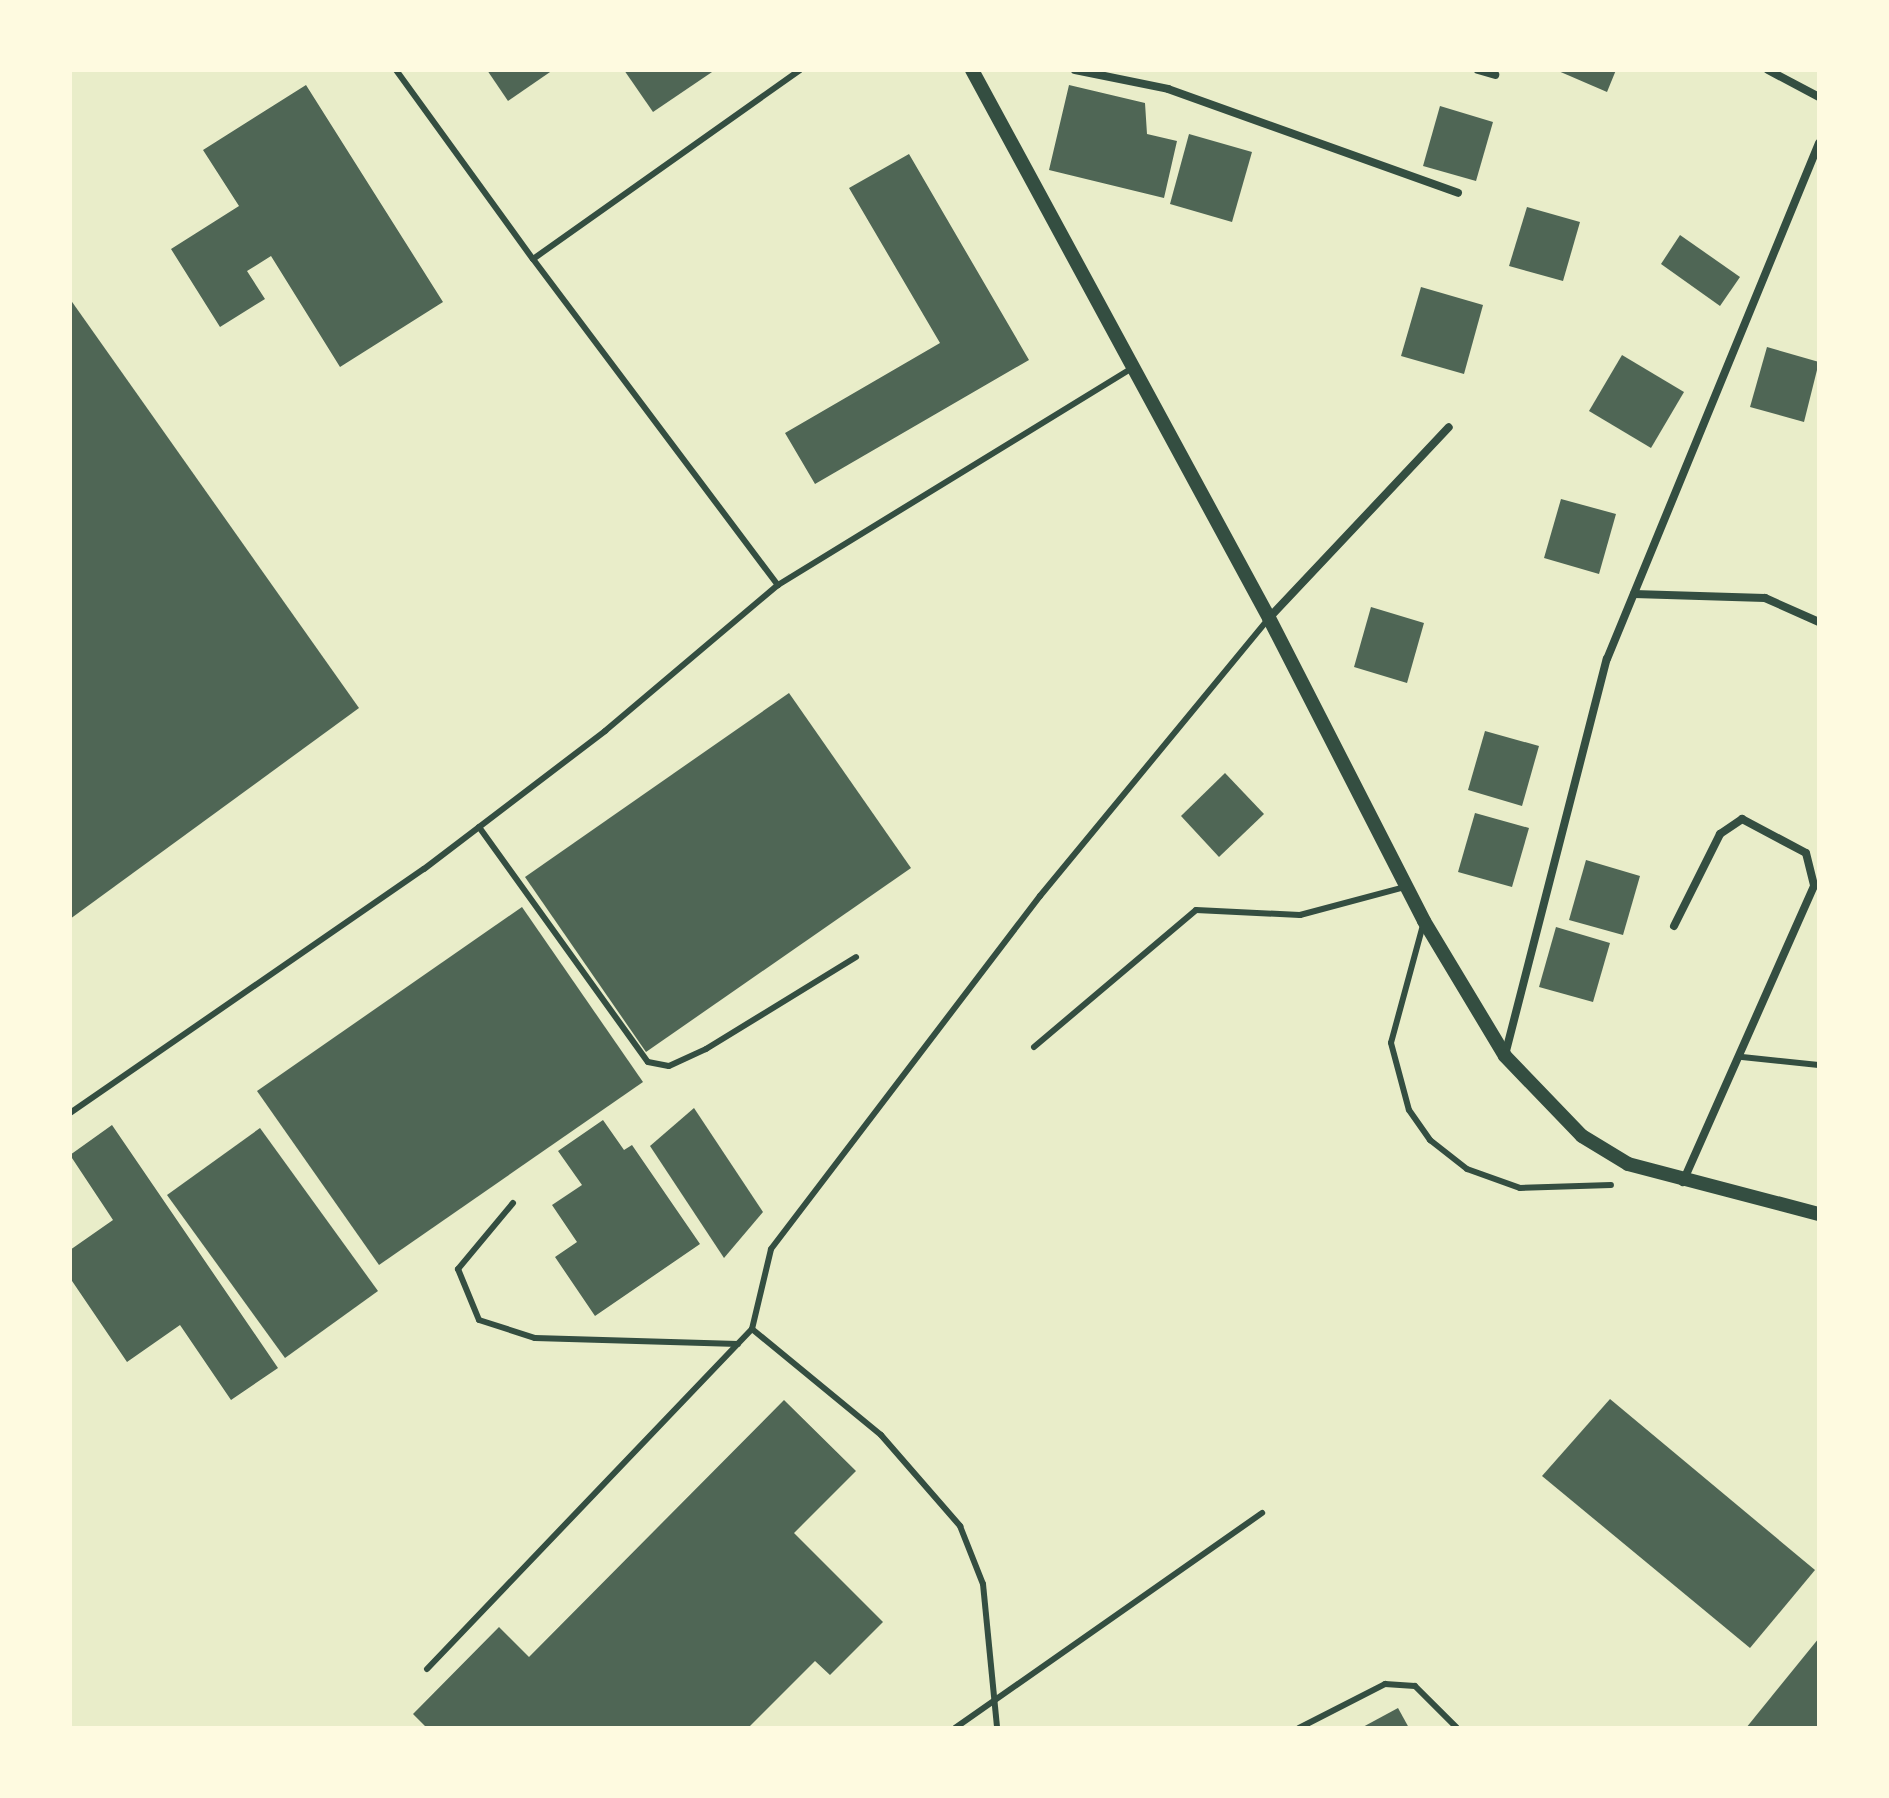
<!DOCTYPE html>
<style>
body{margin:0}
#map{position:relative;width:1889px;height:1798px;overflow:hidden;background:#e9edc9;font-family:Arial,sans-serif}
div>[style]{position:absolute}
.building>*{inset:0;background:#4f6655}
.service>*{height:6px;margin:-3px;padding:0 3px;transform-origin:3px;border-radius:3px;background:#344e41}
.minor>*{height:8px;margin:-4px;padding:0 4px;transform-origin:4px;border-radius:4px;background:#344e41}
.tertiary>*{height:14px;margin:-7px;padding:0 7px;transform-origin:7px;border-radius:7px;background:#344e41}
span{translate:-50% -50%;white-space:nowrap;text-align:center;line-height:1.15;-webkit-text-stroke:6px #fefae0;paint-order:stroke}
.frame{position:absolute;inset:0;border:72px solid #fefae0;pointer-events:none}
</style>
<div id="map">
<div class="building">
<div style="clip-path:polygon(487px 70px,553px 70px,508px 101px)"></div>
<div style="clip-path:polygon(624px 70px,715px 70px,653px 112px)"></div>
<div style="clip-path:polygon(1556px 70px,1616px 70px,1607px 92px)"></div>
<div style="clip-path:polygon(306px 85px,443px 302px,340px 367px,271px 256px,247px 271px,265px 299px,220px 327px,171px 249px,239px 206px,203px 150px)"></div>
<div style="clip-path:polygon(1069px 85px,1145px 103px,1147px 134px,1177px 141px,1164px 198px,1049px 170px)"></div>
<div style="clip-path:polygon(1440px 106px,1493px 122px,1476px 181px,1423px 166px)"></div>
<div style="clip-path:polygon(1189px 134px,1252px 152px,1232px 222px,1170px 204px)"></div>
<div style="clip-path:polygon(909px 154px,1029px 360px,815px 484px,785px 433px,940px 343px,849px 188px)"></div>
<div style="clip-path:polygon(1527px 207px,1580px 222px,1563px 281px,1509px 266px)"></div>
<div style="clip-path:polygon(1680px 235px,1740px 277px,1720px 306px,1661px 264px)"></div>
<div style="clip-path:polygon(1421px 287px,1483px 305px,1464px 374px,1401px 356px)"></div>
<div style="clip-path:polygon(70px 299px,359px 708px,70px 919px)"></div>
<div style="clip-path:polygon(1767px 347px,1819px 362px,1804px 422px,1750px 407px)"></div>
<div style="clip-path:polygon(1622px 355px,1684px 392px,1651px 448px,1589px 411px)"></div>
<div style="clip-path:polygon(1561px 499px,1616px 514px,1599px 574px,1544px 558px)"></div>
<div style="clip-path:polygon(1371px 607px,1424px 623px,1407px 683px,1354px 667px)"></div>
<div style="clip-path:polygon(789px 693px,911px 868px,646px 1052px,525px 877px)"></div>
<div style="clip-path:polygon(1485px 731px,1539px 746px,1522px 806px,1468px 790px)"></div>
<div style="clip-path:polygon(1225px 773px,1264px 814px,1219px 857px,1181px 816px)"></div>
<div style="clip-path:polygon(1475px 813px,1529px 828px,1512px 887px,1458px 872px)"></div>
<div style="clip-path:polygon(1586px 860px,1640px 876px,1623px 935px,1569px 920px)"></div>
<div style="clip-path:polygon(522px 907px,643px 1082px,379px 1265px,257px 1091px)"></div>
<div style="clip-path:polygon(1556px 927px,1610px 943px,1593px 1002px,1539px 987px)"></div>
<div style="clip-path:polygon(694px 1108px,763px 1212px,724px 1258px,650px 1146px)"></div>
<div style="clip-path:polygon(603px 1120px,624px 1150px,632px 1145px,700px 1244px,595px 1316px,555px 1257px,577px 1242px,552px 1205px,582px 1185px,558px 1151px)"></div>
<div style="clip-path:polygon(112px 1125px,278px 1368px,231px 1400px,180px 1325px,127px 1362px,70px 1278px,70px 1250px,113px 1220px,70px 1155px)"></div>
<div style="clip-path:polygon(260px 1128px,378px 1291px,285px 1358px,167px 1195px)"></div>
<div style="clip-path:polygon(1610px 1399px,1815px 1570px,1750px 1648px,1542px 1476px)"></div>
<div style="clip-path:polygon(784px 1400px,856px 1471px,794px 1533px,883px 1622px,830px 1675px,815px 1661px,748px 1728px,427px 1728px,413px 1714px,499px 1627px,529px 1657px)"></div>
<div style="clip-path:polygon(1819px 1638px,1819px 1728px,1746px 1728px)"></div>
<div style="clip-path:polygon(1398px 1708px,1409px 1728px,1361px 1728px)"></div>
</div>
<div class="service">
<div style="left:396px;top:70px;width:233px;rotate:54.1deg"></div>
<div style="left:800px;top:70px;width:327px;rotate:144.7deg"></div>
<div style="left:533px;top:259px;width:408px;rotate:53.1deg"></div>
<div style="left:778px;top:585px;width:413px;rotate:-31.5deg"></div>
<div style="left:479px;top:827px;width:289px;rotate:54.3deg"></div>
<div style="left:648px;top:1062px;width:21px;rotate:11deg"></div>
<div style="left:669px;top:1066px;width:41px;rotate:-24.7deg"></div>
<div style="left:706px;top:1049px;width:176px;rotate:-31.5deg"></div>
<div style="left:1423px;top:925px;width:122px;rotate:105.2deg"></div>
<div style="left:1391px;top:1043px;width:69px;rotate:75deg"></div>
<div style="left:1409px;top:1110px;width:37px;rotate:55deg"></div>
<div style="left:1430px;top:1140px;width:47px;rotate:38.1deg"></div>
<div style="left:1467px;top:1169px;width:56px;rotate:19.7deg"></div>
<div style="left:1520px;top:1188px;width:91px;rotate:-1.9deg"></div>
<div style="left:1034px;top:1047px;width:212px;rotate:-40.2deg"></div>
<div style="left:1196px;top:910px;width:104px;rotate:2.8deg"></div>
<div style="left:1300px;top:915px;width:109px;rotate:-14.9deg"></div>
<div style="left:1742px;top:1057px;width:77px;rotate:5.9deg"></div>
<div style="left:70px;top:1113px;width:430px;rotate:-34.6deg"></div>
<div style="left:424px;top:869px;width:228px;rotate:-37.3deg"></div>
<div style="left:605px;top:731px;width:226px;rotate:-40.2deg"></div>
<div style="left:513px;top:1203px;width:86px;rotate:129.8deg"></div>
<div style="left:458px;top:1269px;width:55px;rotate:67.6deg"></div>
<div style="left:479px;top:1320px;width:59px;rotate:17.8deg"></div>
<div style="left:535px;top:1338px;width:203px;rotate:1.7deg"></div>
<div style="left:752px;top:1329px;width:167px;rotate:39.4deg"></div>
<div style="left:881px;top:1435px;width:121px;rotate:49deg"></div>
<div style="left:960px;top:1526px;width:62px;rotate:68.4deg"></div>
<div style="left:983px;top:1584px;width:145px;rotate:84.4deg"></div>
<div style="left:427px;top:1669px;width:470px;rotate:-46.3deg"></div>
<div style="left:752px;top:1329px;width:82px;rotate:-76.6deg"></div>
<div style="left:771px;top:1249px;width:444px;rotate:-52.7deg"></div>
<div style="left:1040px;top:896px;width:360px;rotate:-50.5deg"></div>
<div style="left:955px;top:1728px;width:375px;rotate:-35deg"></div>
<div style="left:1299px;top:1728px;width:97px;rotate:-27.1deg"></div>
<div style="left:1385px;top:1684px;width:30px;rotate:4deg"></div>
<div style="left:1415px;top:1686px;width:59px;rotate:45deg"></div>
</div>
<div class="minor">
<div style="left:1075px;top:70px;width:95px;rotate:11.5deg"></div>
<div style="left:1168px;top:89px;width:308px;rotate:19.7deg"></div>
<div style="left:1478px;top:70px;width:18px;rotate:16deg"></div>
<div style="left:1768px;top:70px;width:58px;rotate:27.9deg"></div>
<div style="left:1634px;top:594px;width:131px;rotate:1.7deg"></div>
<div style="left:1765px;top:598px;width:59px;rotate:24deg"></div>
<div style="left:1269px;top:618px;width:262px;rotate:-46.7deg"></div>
<div style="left:1674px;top:926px;width:103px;rotate:-63.4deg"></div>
<div style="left:1720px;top:834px;width:27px;rotate:-34deg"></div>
<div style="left:1742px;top:819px;width:72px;rotate:28deg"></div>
<div style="left:1806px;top:853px;width:34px;rotate:76deg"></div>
<div style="left:1814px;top:886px;width:324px;rotate:113.9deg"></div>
<div style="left:1505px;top:1055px;width:409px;rotate:-75.6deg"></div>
<div style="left:1607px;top:659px;width:558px;rotate:-67.66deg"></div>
</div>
<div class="tertiary">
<div style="left:972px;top:70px;width:623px;rotate:61.54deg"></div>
<div style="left:1269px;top:618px;width:340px;rotate:62.9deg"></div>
<div style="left:1424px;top:921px;width:157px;rotate:59deg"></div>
<div style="left:1505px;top:1056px;width:111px;rotate:46.1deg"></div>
<div style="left:1582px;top:1136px;width:54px;rotate:31.3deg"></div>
<div style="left:1628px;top:1164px;width:197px;rotate:14.7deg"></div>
</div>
<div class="frame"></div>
</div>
